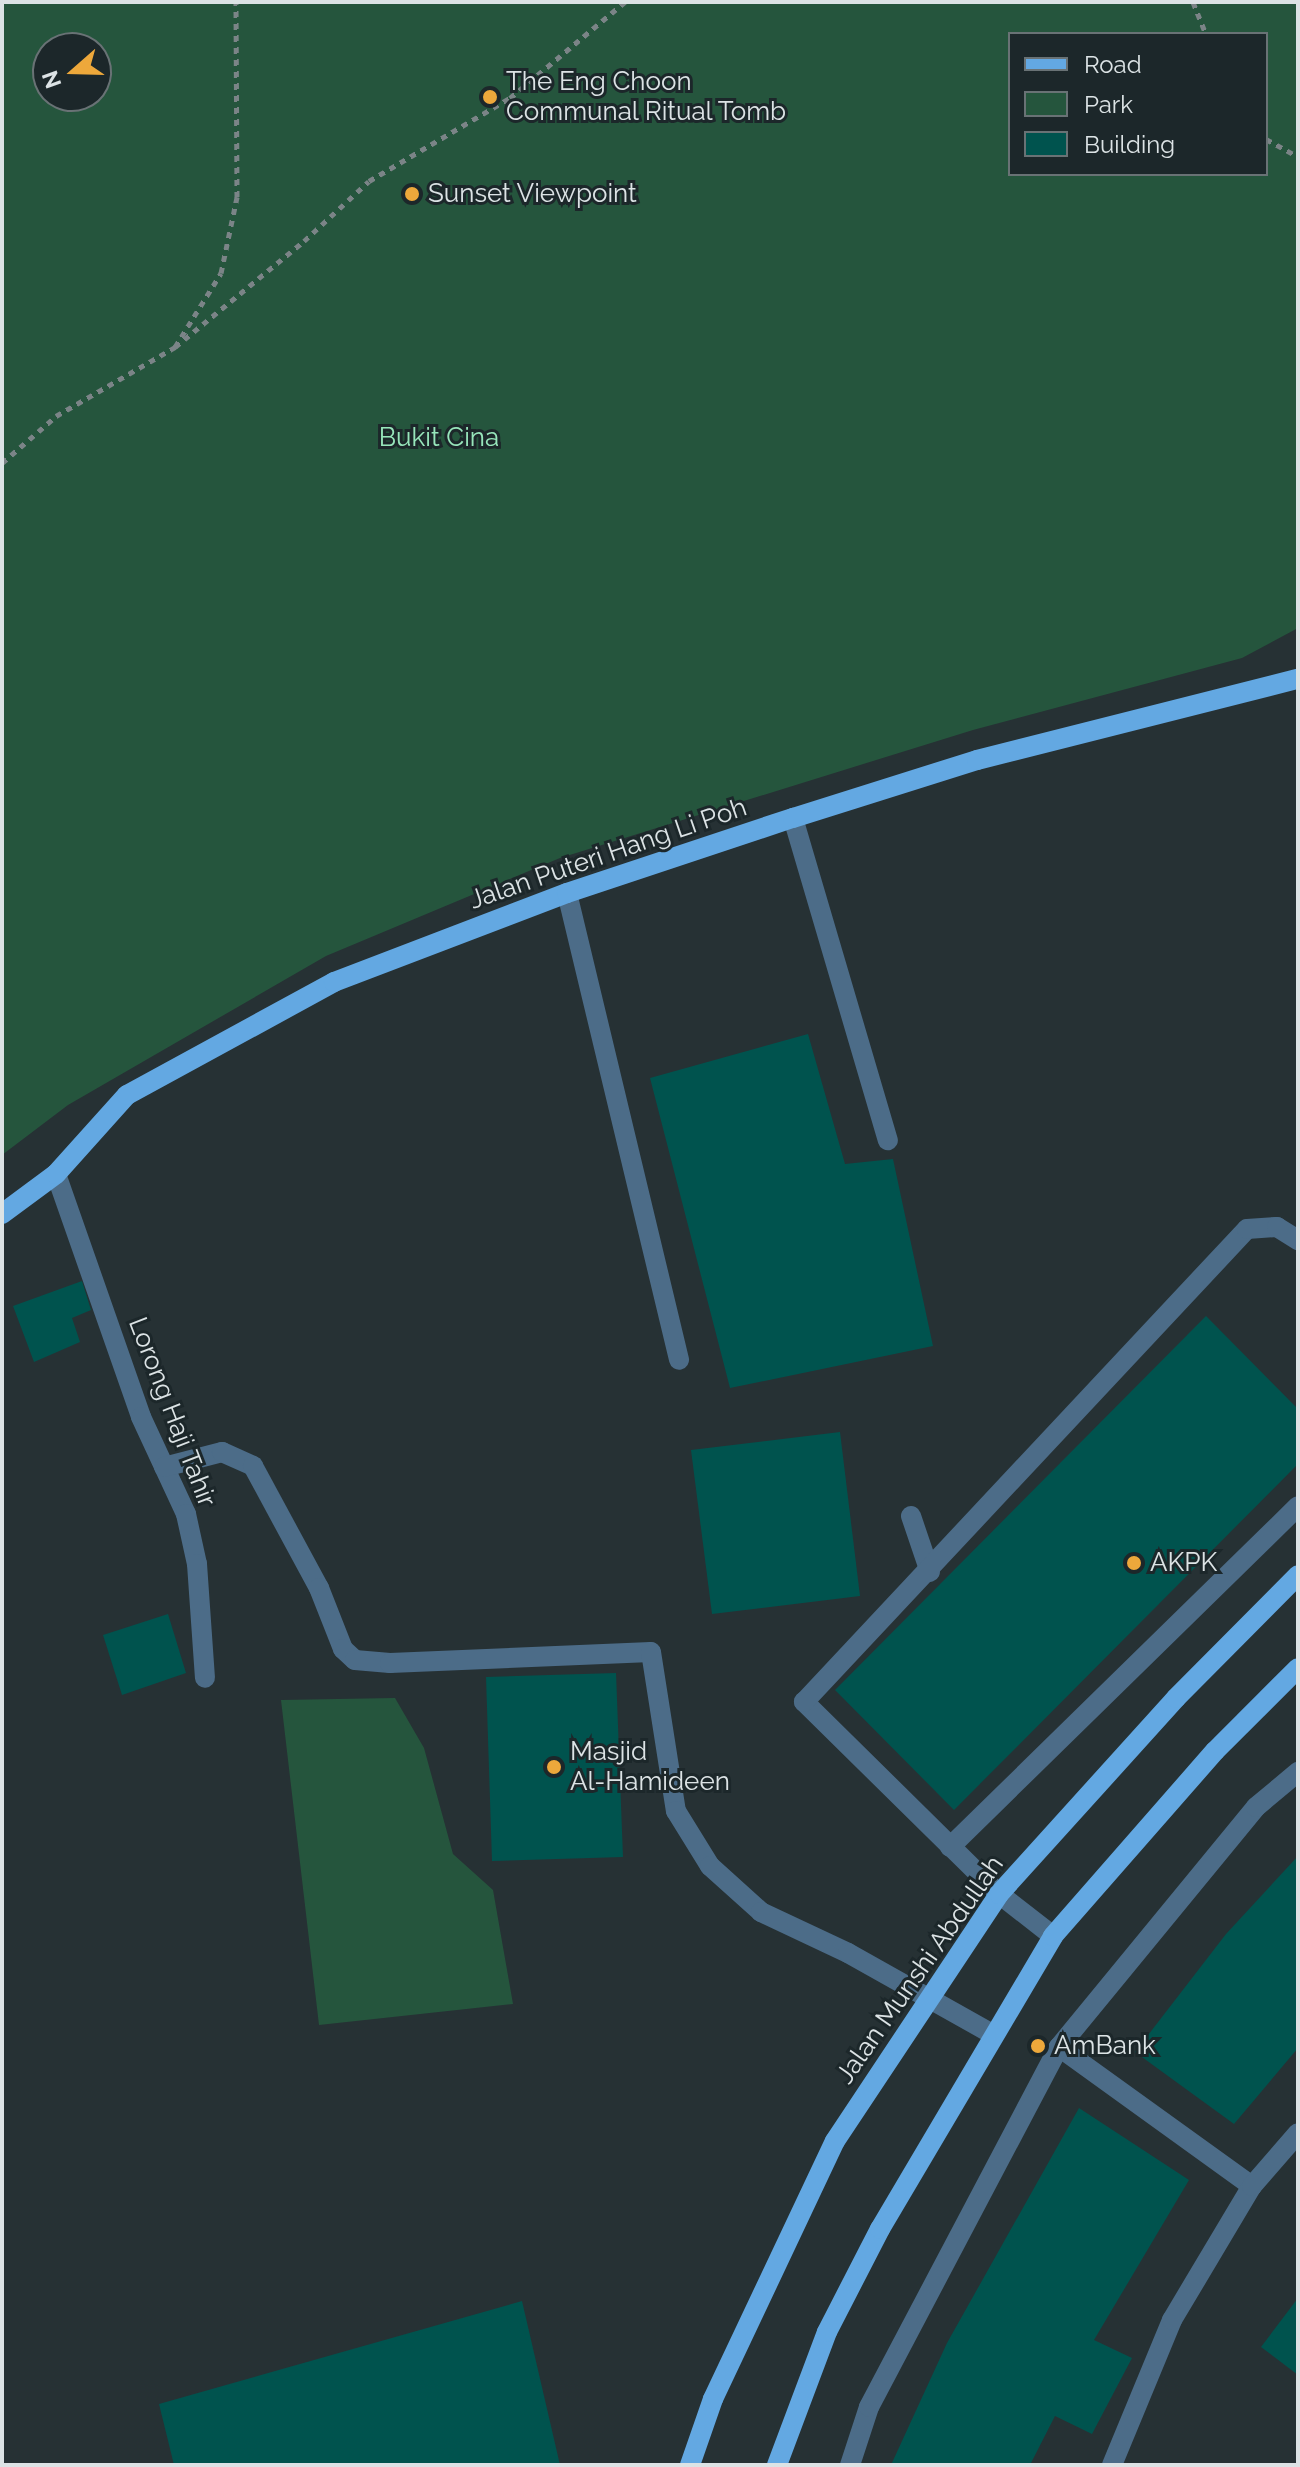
<!DOCTYPE html>
<style>
body{margin:0}
#map{position:relative;width:1300px;height:2467px;overflow:hidden;background:#263134;font-family:Raleway,sans-serif}
div>[style]{position:absolute}
.green>*{inset:0;background:#25553d}
.building>*{inset:0;background:#00534e}
.path>*{height:5px;margin-top:-2.5px;transform-origin:0;background:repeating-linear-gradient(90deg,#7b8487 0 6px,transparent 0 12px)}
.minor>*{height:20px;margin:-10px;padding:0 10px;transform-origin:10px;border-radius:10px;background:#4c6c88}
.major>*{height:20px;margin:-10px;padding:0 10px;transform-origin:10px;border-radius:10px;background:#63a8e2}
.dots>*{width:22px;height:22px;translate:-50% -50%;box-sizing:border-box;border:4px solid #1c272a;border-radius:50%}
span{translate:-50% -50%;white-space:nowrap;text-align:center;line-height:1.15;-webkit-text-stroke:6px #1c272a;paint-order:stroke}
.poi-label{font-size:26px;color:#dce3e5}
.left{translate:0 -50%;text-align:left}
.park-label{font-size:26px;color:#97e6bb}
.street-label{font-size:26px;color:#dce3e5}
.frame{position:absolute;inset:0;border:4px solid #dce3e5;pointer-events:none}
.legend{position:absolute;left:1008px;top:32px;width:260px;height:144px;box-sizing:border-box;background:#1c272a;border:2px solid #697275;margin:0;padding:10px 14px;list-style:none;font-size:24px;color:#dce3e5}
.legend li{display:flex;align-items:center;gap:16px;height:40px}
.legend b{width:40px;border:2px solid #697275}
.north{position:absolute;left:32px;top:32px;width:80px;height:80px;box-sizing:border-box;background:#1c272a;border:2px solid #697275;border-radius:50%;rotate:250deg;font-size:22px;font-weight:700;line-height:32px;text-align:center;color:#dce3e5}
.north::after{content:'';display:block;margin:auto;width:28px;height:36px;background:#eda83b;clip-path:polygon(50% 0,100% 100%,50% 72%,0 100%)}
</style>
<div id="map">
<div class="green">
<div style="clip-path:polygon(evenodd,2px 2px,1298px 2px,1298px 628px,1242px 658px,973px 730px,560px 858px,326px 956px,68px 1105px,2px 1155px,2px 2px,1010px 34px,1266px 34px,1266px 174px,1010px 174px,1010px 34px,2px 2px,48px 48px,96px 48px,96px 96px,48px 96px,48px 48px)"></div>
<div style="clip-path:polygon(395px 1698px,424px 1748px,453px 1854px,493px 1890px,513px 2004px,319px 2025px,281px 1700px)"></div>
</div>
<div class="building">
<div style="clip-path:polygon(808px 1034px,845px 1164px,893px 1159px,933px 1346px,730px 1388px,650px 1078px)"></div>
<div style="clip-path:polygon(82px 1281px,91px 1310px,72px 1318px,80px 1342px,34px 1362px,13px 1306px)"></div>
<div style="clip-path:polygon(1206px 1316px,1298px 1409px,1298px 1464px,954px 1810px,835px 1690px)"></div>
<div style="clip-path:polygon(840px 1432px,860px 1596px,712px 1614px,691px 1450px)"></div>
<div style="clip-path:polygon(168px 1614px,186px 1673px,122px 1695px,103px 1635px)"></div>
<div style="clip-path:polygon(616px 1673px,623px 1857px,492px 1861px,486px 1677px)"></div>
<div style="clip-path:polygon(1298px 1856px,1298px 2048px,1234px 2124px,1135px 2052px,1226px 1934px)"></div>
<div style="clip-path:polygon(1079px 2108px,1189px 2180px,1094px 2340px,1132px 2358px,1092px 2434px,1055px 2416px,1030px 2465px,891px 2465px,947px 2343px)"></div>
<div style="clip-path:polygon(1298px 2298px,1298px 2375px,1261px 2347px)"></div>
<div style="clip-path:polygon(522px 2301px,560px 2465px,174px 2465px,159px 2404px)"></div>
</div>
<div class="path">
<div style="left:1193px;top:2px;width:35px;rotate:68deg"></div>
<div style="left:1266px;top:139px;width:37px;rotate:29deg"></div>
<div style="left:175px;top:347px;width:167px;rotate:-39.4deg"></div>
<div style="left:304px;top:241px;width:88px;rotate:-42.7deg"></div>
<div style="left:369px;top:181px;width:164px;rotate:-30.5deg"></div>
<div style="left:510px;top:98px;width:150px;rotate:-39.9deg"></div>
<div style="left:2px;top:463px;width:72px;rotate:-41deg"></div>
<div style="left:56px;top:416px;width:138px;rotate:-30.1deg"></div>
<div style="left:175px;top:347px;width:87px;rotate:-58.1deg"></div>
<div style="left:221px;top:273px;width:78px;rotate:-78.1deg"></div>
<div style="left:237px;top:197px;width:195px;rotate:-90.3deg"></div>
</div>
<div class="minor">
<div style="left:793px;top:818px;width:336px;rotate:73.6deg"></div>
<div style="left:567px;top:893px;width:480px;rotate:76.5deg"></div>
<div style="left:56px;top:1174px;width:257px;rotate:70.7deg"></div>
<div style="left:141px;top:1417px;width:107px;rotate:65.1deg"></div>
<div style="left:186px;top:1514px;width:51px;rotate:77.6deg"></div>
<div style="left:197px;top:1564px;width:114px;rotate:86deg"></div>
<div style="left:164px;top:1467px;width:60px;rotate:-14.5deg"></div>
<div style="left:222px;top:1452px;width:34px;rotate:24deg"></div>
<div style="left:253px;top:1466px;width:139px;rotate:61.6deg"></div>
<div style="left:319px;top:1588px;width:66px;rotate:68.5deg"></div>
<div style="left:343px;top:1649px;width:16px;rotate:43deg"></div>
<div style="left:355px;top:1660px;width:35px;rotate:5deg"></div>
<div style="left:390px;top:1663px;width:261px;rotate:-2.4deg"></div>
<div style="left:651px;top:1652px;width:161px;rotate:81.1deg"></div>
<div style="left:676px;top:1811px;width:65px;rotate:58.3deg"></div>
<div style="left:710px;top:1866px;width:69px;rotate:42deg"></div>
<div style="left:761px;top:1912px;width:96px;rotate:25.2deg"></div>
<div style="left:848px;top:1953px;width:167px;rotate:29.3deg"></div>
<div style="left:911px;top:1516px;width:59px;rotate:71.3deg"></div>
<div style="left:950px;top:1847px;width:487px;rotate:-44.4deg"></div>
<div style="left:1053px;top:1936px;width:68px;rotate:-142.1deg"></div>
<div style="left:999px;top:1894px;width:274px;rotate:-135.4deg"></div>
<div style="left:804px;top:1702px;width:648px;rotate:-46.88deg"></div>
<div style="left:1247px;top:1229px;width:30px;rotate:-4deg"></div>
<div style="left:1277px;top:1227px;width:25px;rotate:32deg"></div>
<div style="left:1059px;top:2047px;width:238px;rotate:35.8deg"></div>
<div style="left:850px;top:2465px;width:61px;rotate:-71.9deg"></div>
<div style="left:869px;top:2407px;width:407px;rotate:-62.2deg"></div>
<div style="left:1059px;top:2047px;width:310px;rotate:-50.6deg"></div>
<div style="left:1256px;top:1807px;width:55px;rotate:-39.8deg"></div>
<div style="left:1112px;top:2465px;width:157px;rotate:-67.5deg"></div>
<div style="left:1172px;top:2320px;width:156px;rotate:-59.2deg"></div>
<div style="left:1252px;top:2186px;width:70px;rotate:-49deg"></div>
</div>
<div class="major">
<div style="left:2px;top:1214px;width:67px;rotate:-36.5deg"></div>
<div style="left:56px;top:1174px;width:106px;rotate:-48.1deg"></div>
<div style="left:127px;top:1095px;width:236px;rotate:-28.6deg"></div>
<div style="left:334px;top:982px;width:249px;rotate:-20.9deg"></div>
<div style="left:567px;top:893px;width:238px;rotate:-18.4deg"></div>
<div style="left:793px;top:818px;width:193px;rotate:-17.5deg"></div>
<div style="left:977px;top:760px;width:331px;rotate:-14.2deg"></div>
<div style="left:690px;top:2465px;width:70px;rotate:-70.8deg"></div>
<div style="left:713px;top:2399px;width:285px;rotate:-64.7deg"></div>
<div style="left:835px;top:2141px;width:296px;rotate:-56.4deg"></div>
<div style="left:999px;top:1894px;width:264px;rotate:-47.9deg"></div>
<div style="left:1176px;top:1698px;width:173px;rotate:-45.2deg"></div>
<div style="left:777px;top:2465px;width:142px;rotate:-69.4deg"></div>
<div style="left:827px;top:2332px;width:116px;rotate:-62.8deg"></div>
<div style="left:880px;top:2229px;width:340px;rotate:-59.4deg"></div>
<div style="left:1053px;top:1936px;width:246px;rotate:-48.8deg"></div>
<div style="left:1215px;top:1751px;width:117px;rotate:-45deg"></div>
</div>
<div class="dots">
<div style="left:490px;top:97px;background:#eda83b"></div>
<div style="left:412px;top:194px;background:#eda83b"></div>
<div style="left:1134px;top:1563px;background:#eda83b"></div>
<div style="left:554px;top:1767px;background:#eda83b"></div>
<div style="left:1038px;top:2046px;background:#eda83b"></div>
</div>
<div class="poi-label">
<span class="left" style="left:506px;top:97px">The Eng Choon<br>Communal Ritual Tomb</span>
<span class="left" style="left:428px;top:194px">Sunset Viewpoint</span>
<span class="left" style="left:1150px;top:1563px">AKPK</span>
<span class="left" style="left:570px;top:1767px">Masjid<br>Al-Hamideen</span>
<span class="left" style="left:1054px;top:2046px">AmBank</span>
</div>
<div class="park-label">
<span style="left:439px;top:438px">Bukit Cina</span>
</div>
<div class="street-label">
<span style="left:608px;top:854px;rotate:-19deg">Jalan Puteri Hang Li Poh</span>
<span style="left:172px;top:1412px;rotate:69deg">Lorong Haji Tahir</span>
<span style="left:920px;top:1970px;rotate:-55deg">Jalan Munshi Abdullah</span>
</div>
<div class="frame"></div>
<ul class="legend">
<li><b style="height:10px;background:#63a8e2"></b>Road</li>
<li><b style="height:22px;background:#25553d"></b>Park</li>
<li><b style="height:22px;background:#00534e"></b>Building</li>
</ul>
<div class="north">N</div>
</div>
